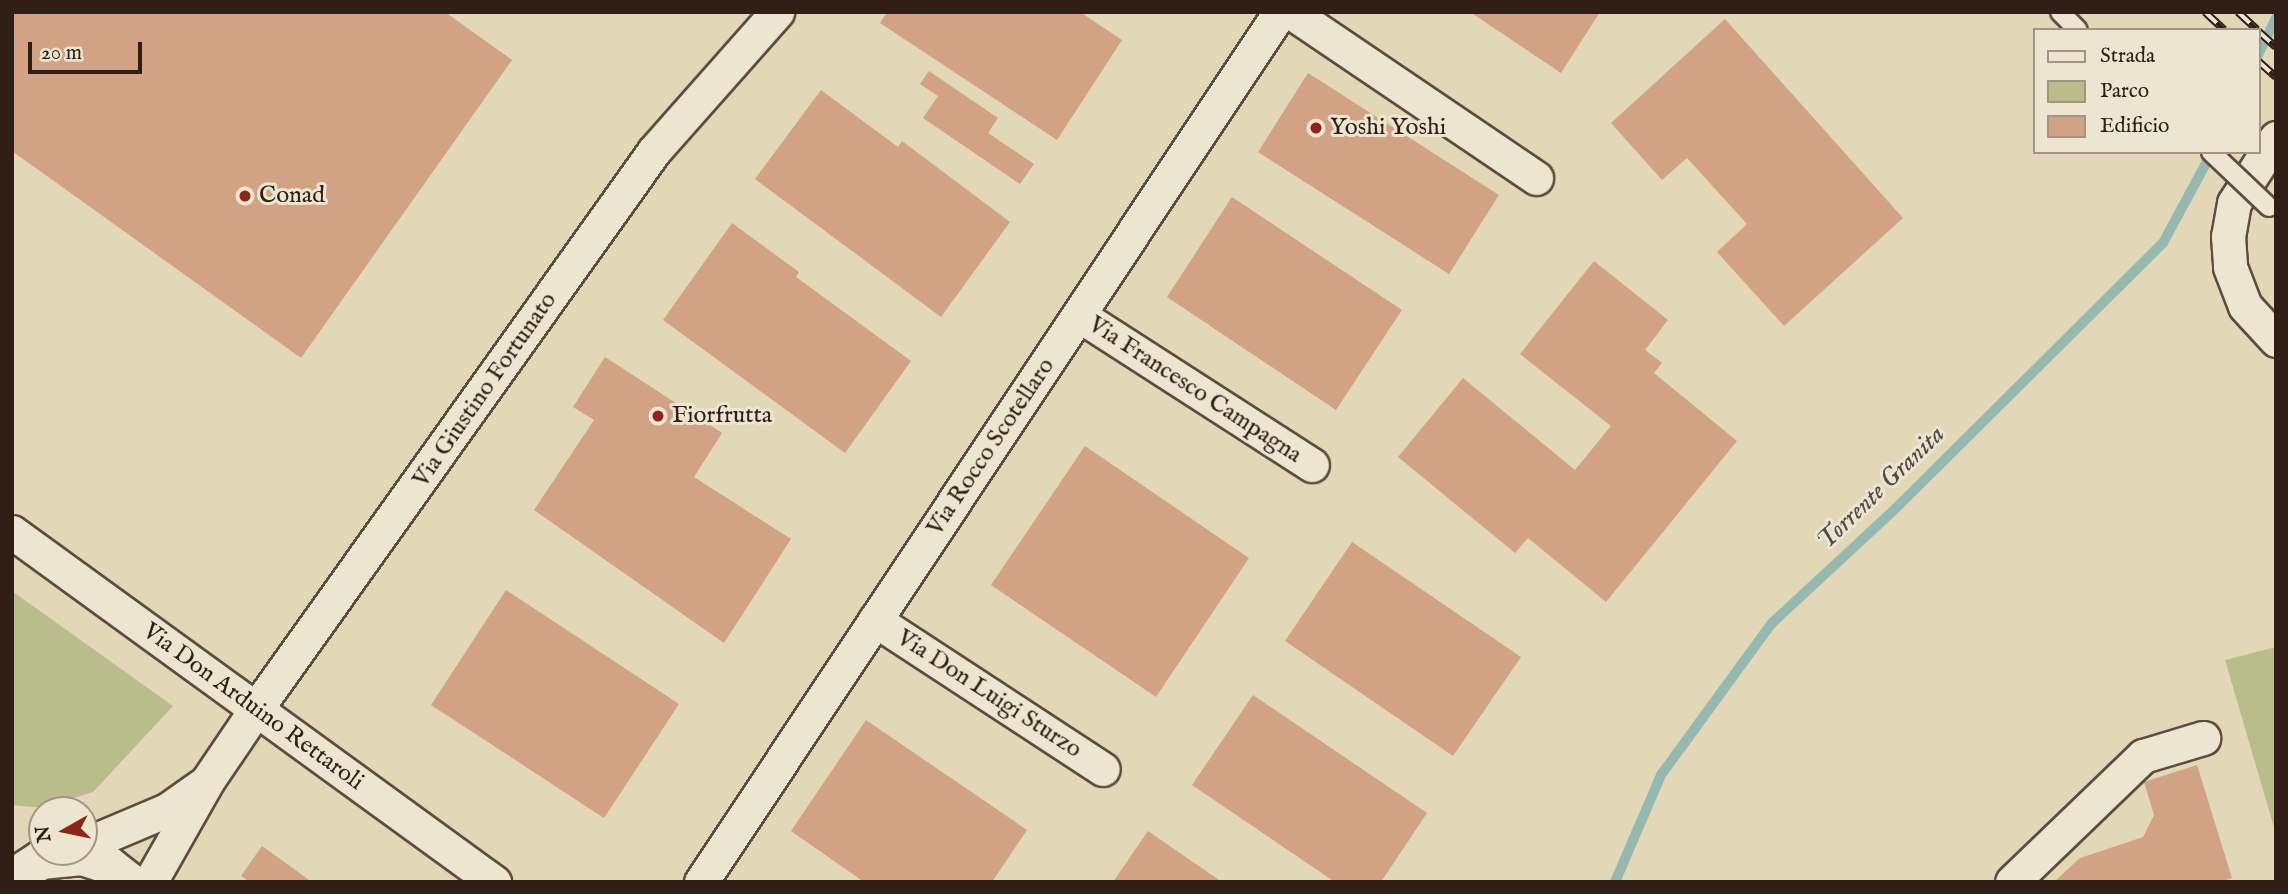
<!DOCTYPE html>
<style>
body{margin:0}
#map{position:relative;width:2288px;height:894px;overflow:hidden;background:#e2d7b6;font-family:"IM FELL English",serif}
div>[style]{position:absolute}
.green>*{inset:0;background:#b8bd8b}
.stream>*{height:10px;margin:-5px;padding:0 5px;transform-origin:5px;border-radius:5px;background:#95b9b1}
.building>*{inset:0;background:#d1a384}
.roads{filter:drop-shadow(2px 0 #5d4d3f) drop-shadow(-2px 0 #5d4d3f) drop-shadow(0 2px #5d4d3f) drop-shadow(0 -2px #5d4d3f)}
.service>*{height:18px;margin:-9px;padding:0 9px;transform-origin:9px;border-radius:9px;background:#ece5d0}
.minor>*{height:33px;margin:-16.5px;padding:0 16.5px;transform-origin:16.5px;border-radius:16.5px;background:#ece5d0}
.secondary>*{height:38px;margin:-19px;padding:0 19px;transform-origin:19px;border-radius:19px;background:#ece5d0}
.rail>*{height:8px;margin-top:-4px;transform-origin:0;background:repeating-linear-gradient(90deg,#ece5d0 0 16px,#311f17 0 32px);box-sizing:border-box;border-block:2px solid #311f17}
.bridges{filter:drop-shadow(2px 0 #5d4d3f) drop-shadow(-2px 0 #5d4d3f) drop-shadow(0 2px #5d4d3f) drop-shadow(0 -2px #5d4d3f)}
.service-bridge>*{height:18px;margin:-9px;padding:0 9px;transform-origin:9px;border-radius:9px;background:#ece5d0}
.dots>*{width:19px;height:19px;translate:-50% -50%;box-sizing:border-box;border:4px solid #ece5d0;border-radius:50%}
span{translate:-50% -50%;white-space:nowrap;text-align:center;line-height:1.15;-webkit-text-stroke:6px #ece5d0;paint-order:stroke}
.poi-label{font-size:24px;color:#311f17}
.left{translate:0 -50%;text-align:left}
.street-label{font-size:24px;color:#311f17}
.water-label{font-size:26px;color:#4f4d45;font-style:italic}
.frame{position:absolute;inset:0;border:14px solid #311f17;pointer-events:none}
.legend{position:absolute;left:2033px;top:28px;width:228px;height:126px;box-sizing:border-box;background:#ece5d0;border:2px solid #a19686;margin:0;padding:9px 12px;list-style:none;font-size:21px;color:#311f17}
.legend li{display:flex;align-items:center;gap:14px;height:35px}
.legend b{width:35px;border:2px solid #a19686}
.north{position:absolute;left:28px;top:796px;width:70px;height:70px;box-sizing:border-box;background:#ece5d0;border:2px solid #a19686;border-radius:50%;rotate:261deg;font-size:19px;font-weight:700;line-height:28px;text-align:center;color:#311f17}
.north::after{content:'';display:block;margin:auto;width:24px;height:32px;background:#8f2418;clip-path:polygon(50% 0,100% 100%,50% 72%,0 100%)}
.scale{position:absolute;left:28px;top:42px;width:114px;height:32px;box-sizing:border-box;border:4px solid #311f17;border-top:0;padding-left:9px;font-size:21px;line-height:24px;white-space:nowrap;color:#311f17;-webkit-text-stroke:5px #ece5d0;paint-order:stroke}
</style>
<div id="map">
<div class="green">
<div style="clip-path:polygon(12px 591px,173px 706px,93px 792px,42px 808px,12px 805px)"></div>
<div style="clip-path:polygon(2276px 647px,2276px 834px,2225px 660px)"></div>
</div>
<div class="stream">
<div style="left:2258px;top:55px;width:41px;rotate:-64.1deg"></div>
<div style="left:1615px;top:882px;width:116px;rotate:-66.7deg"></div>
<div style="left:1661px;top:775px;width:188px;rotate:-53.9deg"></div>
<div style="left:1772px;top:623px;width:169px;rotate:-42.8deg"></div>
<div style="left:1896px;top:508px;width:376px;rotate:-44.8deg"></div>
<div style="left:2163px;top:243px;width:103px;rotate:-61.7deg"></div>
</div>
<div class="building">
<div style="clip-path:polygon(12px 12px,445px 12px,512px 60px,301px 358px,12px 151px)"></div>
<div style="clip-path:polygon(887px 12px,1080px 12px,1122px 40px,1057px 140px,880px 23px)"></div>
<div style="clip-path:polygon(1470px 12px,1600px 12px,1561px 73px)"></div>
<div style="clip-path:polygon(1725px 19px,1903px 218px,1784px 326px,1717px 252px,1747px 224px,1687px 158px,1662px 180px,1611px 123px)"></div>
<div style="clip-path:polygon(929px 71px,998px 118px,988px 133px,1034px 164px,1020px 184px,923px 118px,938px 96px,920px 84px)"></div>
<div style="clip-path:polygon(1308px 73px,1499px 195px,1449px 274px,1258px 152px)"></div>
<div style="clip-path:polygon(821px 90px,898px 147px,902px 141px,1010px 222px,941px 317px,755px 179px)"></div>
<div style="clip-path:polygon(1232px 197px,1402px 310px,1336px 410px,1167px 297px)"></div>
<div style="clip-path:polygon(732px 223px,799px 272px,796px 277px,911px 361px,845px 453px,663px 320px)"></div>
<div style="clip-path:polygon(1594px 261px,1668px 320px,1645px 350px,1662px 363px,1654px 373px,1737px 441px,1606px 602px,1528px 538px,1515px 553px,1398px 457px,1463px 378px,1575px 470px,1611px 426px,1520px 354px)"></div>
<div style="clip-path:polygon(605px 357px,722px 433px,694px 477px,791px 539px,724px 643px,534px 510px,594px 420px,573px 407px)"></div>
<div style="clip-path:polygon(1085px 446px,1249px 558px,1156px 697px,991px 585px)"></div>
<div style="clip-path:polygon(1352px 542px,1521px 657px,1453px 756px,1285px 641px)"></div>
<div style="clip-path:polygon(506px 590px,679px 704px,604px 818px,431px 705px)"></div>
<div style="clip-path:polygon(1253px 695px,1427px 813px,1381px 882px,1335px 882px,1192px 785px)"></div>
<div style="clip-path:polygon(866px 720px,1027px 830px,992px 882px,864px 882px,791px 831px)"></div>
<div style="clip-path:polygon(2197px 765px,2232px 878px,2220px 882px,2054px 882px,2080px 858px,2143px 837px,2154px 815px,2144px 782px)"></div>
<div style="clip-path:polygon(1148px 831px,1222px 882px,1113px 882px)"></div>
<div style="clip-path:polygon(262px 846px,312px 882px,250px 882px,241px 876px)"></div>
</div>
<div class="roads">
<div class="service">
<div style="left:2060px;top:12px;width:25px;rotate:45deg"></div>
</div>
<div class="minor">
<div style="left:1291px;top:12px;width:296px;rotate:34.1deg"></div>
<div style="left:2276px;top:138px;width:77px;rotate:122.9deg"></div>
<div style="left:2234px;top:203px;width:34px;rotate:100deg"></div>
<div style="left:2228px;top:236px;width:31px;rotate:86deg"></div>
<div style="left:2230px;top:267px;width:42px;rotate:69deg"></div>
<div style="left:2245px;top:306px;width:46px;rotate:47.6deg"></div>
<div style="left:1079px;top:315px;width:277px;rotate:32.8deg"></div>
<div style="left:12px;top:532px;width:596px;rotate:35.98deg"></div>
<div style="left:875px;top:620px;width:272px;rotate:33.2deg"></div>
<div style="left:84px;top:845px;width:90px;rotate:-22.9deg"></div>
<div style="left:167px;top:810px;width:42px;rotate:-35.2deg"></div>
<div style="left:150px;top:882px;width:117px;rotate:-60.4deg"></div>
<div style="left:208px;top:780px;width:86px;rotate:-55.9deg"></div>
<div style="left:256px;top:709px;width:685px;rotate:-54.5deg"></div>
<div style="left:654px;top:151px;width:186px;rotate:-48.5deg"></div>
<div style="left:701px;top:882px;width:1045px;rotate:-56.36deg"></div>
<div style="left:2012px;top:882px;width:182px;rotate:-43.9deg"></div>
<div style="left:2143px;top:756px;width:63px;rotate:-16.7deg"></div>
</div>
<div class="secondary">
<div style="left:12px;top:879px;width:35px;rotate:-33deg"></div>
<div style="left:41px;top:860px;width:41px;rotate:-5.6deg"></div>
<div style="left:82px;top:856px;width:25px;rotate:18deg"></div>
<div style="left:106px;top:864px;width:29px;rotate:38deg"></div>
</div>
</div>
<div class="rail">
<div style="left:2205px;top:12px;width:26px;rotate:43deg"></div>
<div style="left:2238px;top:12px;width:26px;rotate:43deg"></div>
<div style="left:2258px;top:31px;width:24px;rotate:42deg"></div>
<div style="left:2258px;top:61px;width:24px;rotate:42deg"></div>
</div>
<div class="bridges">
<div class="service-bridge">
<div style="left:2211px;top:152px;width:80px;rotate:43.5deg"></div>
</div>
</div>
<div class="dots">
<div style="left:1316px;top:128px;background:#8f2418"></div>
<div style="left:245px;top:196px;background:#8f2418"></div>
<div style="left:658px;top:416px;background:#8f2418"></div>
</div>
<div class="poi-label">
<span class="left" style="left:1330px;top:128px">Yoshi Yoshi</span>
<span class="left" style="left:259px;top:196px">Conad</span>
<span class="left" style="left:672px;top:416px">Fiorfrutta</span>
</div>
<div class="street-label">
<span style="left:485px;top:390px;rotate:-55deg">Via Giustino Fortunato</span>
<span style="left:1195px;top:390px;rotate:33deg">Via Francesco Campagna</span>
<span style="left:991px;top:447px;rotate:-56deg">Via Rocco Scotellaro</span>
<span style="left:989px;top:694px;rotate:33deg">Via Don Luigi Sturzo</span>
<span style="left:253px;top:707px;rotate:36deg">Via Don Arduino Rettaroli</span>
</div>
<div class="water-label">
<span style="left:1881px;top:488px;rotate:-44deg">Torrente Granita</span>
</div>
<div class="frame"></div>
<ul class="legend">
<li><b style="height:9px;background:#ece5d0"></b>Strada</li>
<li><b style="height:19px;background:#b8bd8b"></b>Parco</li>
<li><b style="height:19px;background:#d1a384"></b>Edificio</li>
</ul>
<div class="north">N</div>
<div class="scale">20 m</div>
</div>
